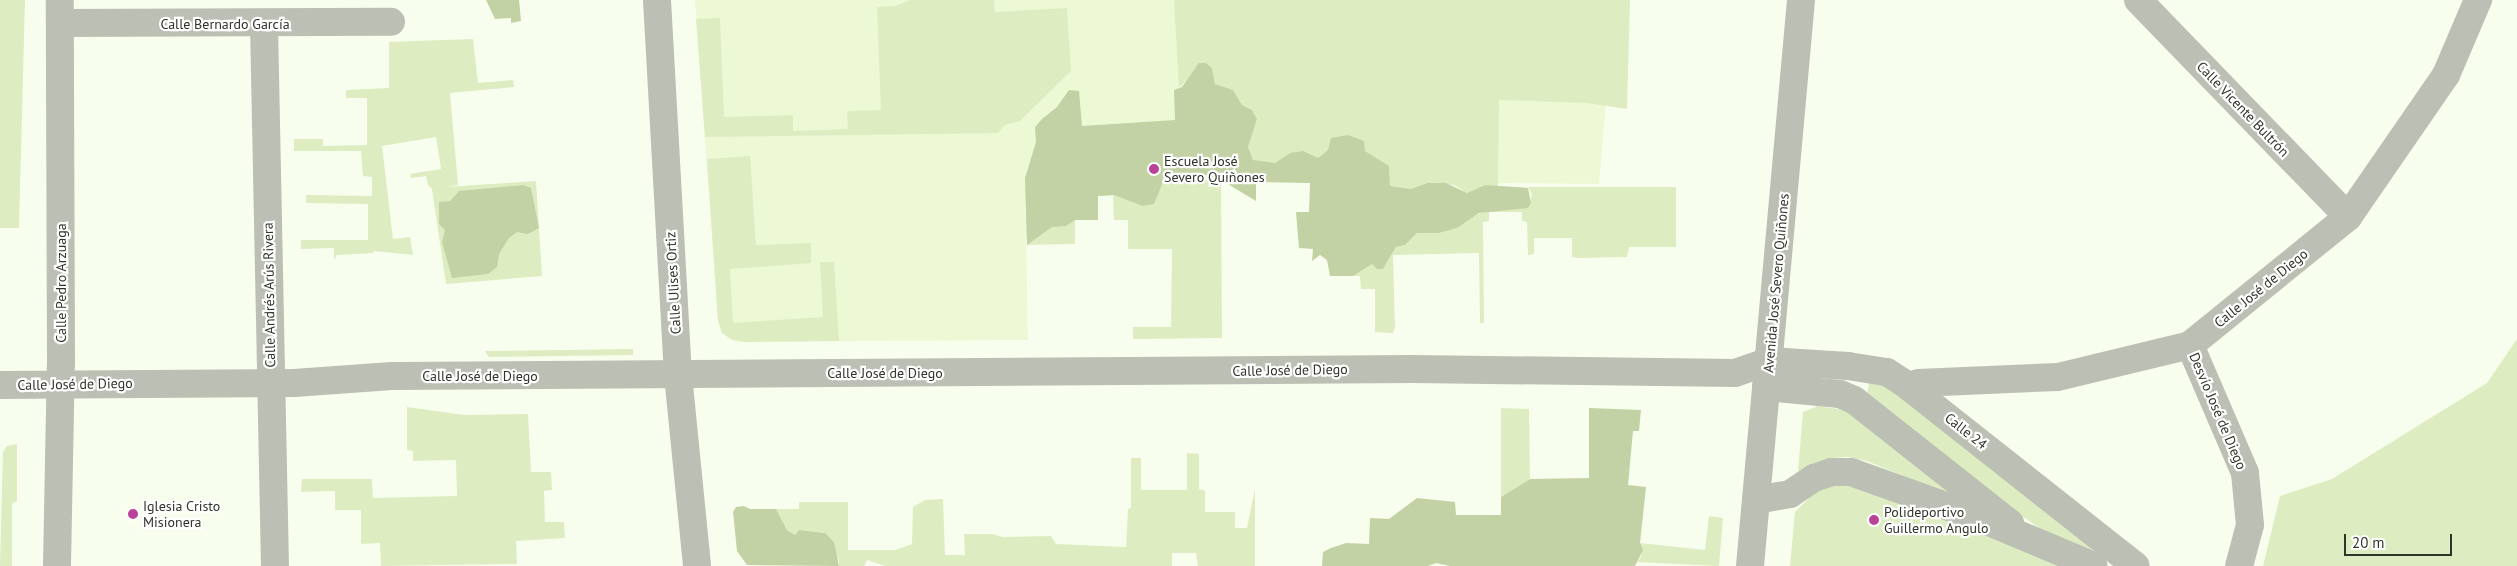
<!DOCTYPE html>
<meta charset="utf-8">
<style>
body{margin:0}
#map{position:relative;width:2517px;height:566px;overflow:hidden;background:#f8feed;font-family:"PT Sans",sans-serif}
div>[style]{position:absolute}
.built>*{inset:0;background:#ecf9d4}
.green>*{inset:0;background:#deecc2}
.forest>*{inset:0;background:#c3d2a4}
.minor>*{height:28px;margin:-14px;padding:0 14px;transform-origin:14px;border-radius:14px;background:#bcc0b4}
.dots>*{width:14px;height:14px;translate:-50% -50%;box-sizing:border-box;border:2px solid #fff;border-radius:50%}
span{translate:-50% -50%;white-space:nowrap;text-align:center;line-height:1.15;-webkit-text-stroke:4.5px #fff;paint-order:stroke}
.street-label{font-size:14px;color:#303429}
.poi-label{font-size:14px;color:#303429}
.left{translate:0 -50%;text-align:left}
.scale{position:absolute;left:2344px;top:534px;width:108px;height:22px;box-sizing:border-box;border:2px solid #303429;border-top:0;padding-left:6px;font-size:15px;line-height:18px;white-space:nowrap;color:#303429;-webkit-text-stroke:4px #fff;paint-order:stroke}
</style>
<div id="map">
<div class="built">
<div style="clip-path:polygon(695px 0,1615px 0,1599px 184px,1025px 179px,1028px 340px,739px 342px,722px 333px,718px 321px)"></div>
</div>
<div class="green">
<div style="clip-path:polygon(0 0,25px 0,19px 228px,0 228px)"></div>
<div style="clip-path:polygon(910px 0,994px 0,995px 12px,1067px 8px,1071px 71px,1020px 121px,1005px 125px,998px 133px,705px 137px,696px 19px,720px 18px,724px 117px,793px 115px,793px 131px,848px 129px,847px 111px,881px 110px,877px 7px,896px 6px)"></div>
<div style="clip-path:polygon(1174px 0,1630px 0,1627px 109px,1587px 103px,1499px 100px,1498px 187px,1485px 185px,1467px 193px,1454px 185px,1427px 183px,1411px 189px,1390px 186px,1389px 166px,1365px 151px,1364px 141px,1328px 150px,1318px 158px,1290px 153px,1275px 163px,1263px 163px,1253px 160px,1248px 147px,1257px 119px,1252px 110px,1242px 105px,1233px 90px,1215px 84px,1212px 68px,1206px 63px,1179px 87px)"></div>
<div style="clip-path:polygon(473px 39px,478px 83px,513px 80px,514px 87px,450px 93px,458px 185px,446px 187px,536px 181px,542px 276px,446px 284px,432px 189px,428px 185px,426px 176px,411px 178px,410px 174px,441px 169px,436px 137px,382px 146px,393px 239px,410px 237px,413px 255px,374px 251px,373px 253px,337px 255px,334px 260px,334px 248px,301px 249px,301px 240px,368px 240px,368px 204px,306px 203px,306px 195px,372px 196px,372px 177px,363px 176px,361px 151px,294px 151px,294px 139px,323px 139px,323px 146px,367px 145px,367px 98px,346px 98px,346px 90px,389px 88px,389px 42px)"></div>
<div style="clip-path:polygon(750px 156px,756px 245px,811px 243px,811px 263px,730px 269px,733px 323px,823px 317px,820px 262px,834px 262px,839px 341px,745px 342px,732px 340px,722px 333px,718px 321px,707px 159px)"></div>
<div style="clip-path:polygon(1025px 179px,1221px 180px,1222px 338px,1133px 339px,1133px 327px,1171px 327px,1172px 249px,1128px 249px,1128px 220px,1114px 220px,1113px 195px,1098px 196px,1098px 220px,1075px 220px,1075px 244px,1027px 245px)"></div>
<div style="clip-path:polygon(1528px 187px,1676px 187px,1676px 247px,1629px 247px,1627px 257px,1579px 258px,1572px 257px,1572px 238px,1534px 238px,1534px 254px,1528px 255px,1527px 222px,1522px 221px,1522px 212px,1489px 212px,1489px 221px,1483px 222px,1484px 323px,1480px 323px,1479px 253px,1393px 255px,1395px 327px,1393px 333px,1375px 332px,1375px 289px,1361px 289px,1360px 276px,1353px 276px,1361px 268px,1372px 264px,1383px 269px,1396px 247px,1405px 245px,1417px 233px,1439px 233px,1456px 228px,1465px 220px,1490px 209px,1528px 208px,1532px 194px)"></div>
<div style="clip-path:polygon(2517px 339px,2517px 566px,2263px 566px,2280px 496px,2332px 479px,2487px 383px)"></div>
<div style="clip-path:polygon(633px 349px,633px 355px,489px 357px,485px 351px)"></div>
<div style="clip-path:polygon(1880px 379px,2095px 546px,2093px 550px,2090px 552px,2047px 533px,2019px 514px,1867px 393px,1870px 380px)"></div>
<div style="clip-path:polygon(1818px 406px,1851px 411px,1957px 498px,1867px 461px,1848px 457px,1829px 458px,1798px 471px,1803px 412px)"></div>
<div style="clip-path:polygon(407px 407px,464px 415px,528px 414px,531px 472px,551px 472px,552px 490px,544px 491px,545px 522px,564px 522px,565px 538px,516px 541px,517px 564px,381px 566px,380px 543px,361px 544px,361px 510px,335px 510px,335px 491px,301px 492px,302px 479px,372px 479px,373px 498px,457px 496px,456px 460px,413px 461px,413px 451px,407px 450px)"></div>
<div style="clip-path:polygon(1501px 408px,1529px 409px,1530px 479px,1501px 497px)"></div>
<div style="clip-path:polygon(17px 444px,17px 501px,12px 504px,12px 566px,0 566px,3px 452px,7px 446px)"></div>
<div style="clip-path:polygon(1187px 453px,1199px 454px,1199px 489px,1205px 491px,1205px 512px,1235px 512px,1235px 528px,1247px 528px,1255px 489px,1255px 566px,1198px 566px,1196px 553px,1172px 553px,1172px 566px,885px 566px,867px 560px,864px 566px,839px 566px,839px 560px,825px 533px,799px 530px,795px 535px,787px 530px,776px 509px,799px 509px,799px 502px,848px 502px,848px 550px,895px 550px,912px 544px,913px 507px,925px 500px,943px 499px,945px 555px,965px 555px,964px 534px,992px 534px,1003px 537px,1051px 536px,1056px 544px,1126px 547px,1128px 509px,1131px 508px,1131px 458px,1141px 458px,1141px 490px,1187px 490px)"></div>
<div style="clip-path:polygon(1840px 482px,1869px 487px,2061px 566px,1790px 566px,1795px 512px,1818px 489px)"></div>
<div style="clip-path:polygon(1709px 516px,1723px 518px,1719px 566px,1637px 562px,1641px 557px,1640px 543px,1705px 550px)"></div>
</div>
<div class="forest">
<div style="clip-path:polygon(486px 0,519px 0,521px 21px,511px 23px,511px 18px,495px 19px)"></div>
<div style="clip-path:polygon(1199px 63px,1206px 63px,1212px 68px,1215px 84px,1233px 90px,1242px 105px,1252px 110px,1257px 119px,1248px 147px,1253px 160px,1275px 163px,1290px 153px,1303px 151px,1318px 158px,1328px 150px,1331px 138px,1348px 135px,1364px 141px,1365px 151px,1389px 166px,1390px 186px,1411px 189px,1427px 183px,1446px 183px,1467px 193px,1485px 185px,1528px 188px,1531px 203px,1528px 208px,1479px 213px,1457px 228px,1439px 233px,1417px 233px,1405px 245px,1396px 247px,1383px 269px,1377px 269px,1372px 264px,1353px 276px,1330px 276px,1327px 260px,1320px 255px,1312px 261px,1313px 249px,1299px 248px,1296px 212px,1309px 212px,1310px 183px,1256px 182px,1256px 201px,1221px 180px,1200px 173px,1166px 174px,1154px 204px,1143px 206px,1114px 195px,1098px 196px,1098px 220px,1075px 220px,1066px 226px,1052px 227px,1027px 245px,1025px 178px,1036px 142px,1035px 127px,1042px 119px,1057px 107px,1069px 90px,1079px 91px,1082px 126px,1175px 120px,1174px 90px,1182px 87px)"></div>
<div style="clip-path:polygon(524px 185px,531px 188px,539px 228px,528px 234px,517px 232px,509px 238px,499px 254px,497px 267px,488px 274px,452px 278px,442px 242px,445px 230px,439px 224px,439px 202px,450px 201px,459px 191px)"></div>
<div style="clip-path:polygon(1589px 408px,1641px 410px,1639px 431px,1633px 431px,1628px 485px,1646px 487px,1640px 543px,1643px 550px,1635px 566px,1450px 566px,1436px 563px,1428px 566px,1322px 566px,1323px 552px,1331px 548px,1346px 543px,1369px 544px,1370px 518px,1389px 519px,1417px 498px,1455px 502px,1456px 515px,1501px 515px,1501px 497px,1530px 479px,1589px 478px)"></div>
<div style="clip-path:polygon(744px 506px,750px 509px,776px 509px,787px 530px,795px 535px,799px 530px,825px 533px,834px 542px,839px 566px,747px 565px,737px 551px,733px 512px,736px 507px)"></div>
</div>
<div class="minor">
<div style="left:657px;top:0;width:376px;rotate:86.8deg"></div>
<div style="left:678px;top:375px;width:192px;rotate:84.3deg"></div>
<div style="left:2138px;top:0;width:302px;rotate:45.9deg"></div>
<div style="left:60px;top:23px;width:331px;rotate:-0.2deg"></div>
<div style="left:264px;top:24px;width:542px;rotate:88.84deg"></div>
<div style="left:2190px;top:345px;width:139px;rotate:66.7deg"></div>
<div style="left:2245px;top:473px;width:52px;rotate:84.5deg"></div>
<div style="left:2250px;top:525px;width:42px;rotate:105deg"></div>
<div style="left:1918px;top:383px;width:140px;rotate:-2.5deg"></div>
<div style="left:2058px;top:377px;width:136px;rotate:-13.6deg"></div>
<div style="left:2190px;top:345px;width:203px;rotate:-39deg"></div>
<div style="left:2348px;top:217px;width:173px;rotate:-55.4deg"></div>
<div style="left:2446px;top:75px;width:82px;rotate:-66.9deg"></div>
<div style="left:0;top:385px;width:294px;rotate:-0.4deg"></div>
<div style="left:294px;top:383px;width:98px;rotate:-4.1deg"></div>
<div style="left:392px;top:376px;width:1020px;rotate:-0.39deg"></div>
<div style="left:1412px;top:369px;width:323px;rotate:0.7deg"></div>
<div style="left:1735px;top:373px;width:36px;rotate:-19deg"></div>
<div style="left:1769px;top:361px;width:79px;rotate:3.6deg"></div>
<div style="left:1848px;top:366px;width:39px;rotate:9deg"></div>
<div style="left:1887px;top:372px;width:20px;rotate:33deg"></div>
<div style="left:1904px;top:383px;width:295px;rotate:38.3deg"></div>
<div style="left:1766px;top:387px;width:74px;rotate:5.4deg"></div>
<div style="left:1840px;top:394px;width:15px;rotate:23deg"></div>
<div style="left:1854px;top:400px;width:199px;rotate:38.3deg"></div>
<div style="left:1756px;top:500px;width:35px;rotate:-10deg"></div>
<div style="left:1790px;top:494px;width:29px;rotate:-34deg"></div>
<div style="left:1814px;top:478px;width:18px;rotate:-19deg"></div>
<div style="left:1831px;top:472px;width:20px"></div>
<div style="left:1851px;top:472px;width:139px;rotate:19.7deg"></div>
<div style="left:1982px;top:519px;width:121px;rotate:22.8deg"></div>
<div style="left:57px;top:566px;width:204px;rotate:-88.9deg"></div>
<div style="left:61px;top:362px;width:362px;rotate:-90.2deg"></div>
<div style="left:1750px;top:566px;width:568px;rotate:-84.85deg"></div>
</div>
<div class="dots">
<div style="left:1154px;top:169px;background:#ba4399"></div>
<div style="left:133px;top:514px;background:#ba4399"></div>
<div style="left:1874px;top:520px;background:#ba4399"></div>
</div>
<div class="street-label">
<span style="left:225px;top:24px">Calle Bernardo García</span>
<span style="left:2243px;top:109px;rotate:46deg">Calle Vicente Bultrón</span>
<span style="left:61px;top:283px;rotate:-90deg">Calle Pedro Arzuaga</span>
<span style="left:673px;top:283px;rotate:-93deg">Calle Ulises Ortiz</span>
<span style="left:1776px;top:283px;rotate:-85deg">Avenida José Severo Quiñones</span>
<span style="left:2261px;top:288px;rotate:-39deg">Calle José de Diego</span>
<span style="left:269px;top:295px;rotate:-91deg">Calle Andrés Arús Rivera</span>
<span style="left:1290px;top:370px;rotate:-1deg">Calle José de Diego</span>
<span style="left:885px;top:373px">Calle José de Diego</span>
<span style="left:480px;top:376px">Calle José de Diego</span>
<span style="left:75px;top:384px;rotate:-1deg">Calle José de Diego</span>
<span style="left:2218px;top:411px;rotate:67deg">Desvío José de Diego</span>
<span style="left:1966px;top:431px;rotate:38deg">Calle 24</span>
</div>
<div class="poi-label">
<span class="left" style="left:1164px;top:169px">Escuela José<br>Severo Quiñones</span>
<span class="left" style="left:143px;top:514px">Iglesia Cristo<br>Misionera</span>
<span class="left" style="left:1884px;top:520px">Polideportivo<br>Guillermo Angulo</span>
</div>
<div class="scale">20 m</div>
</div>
